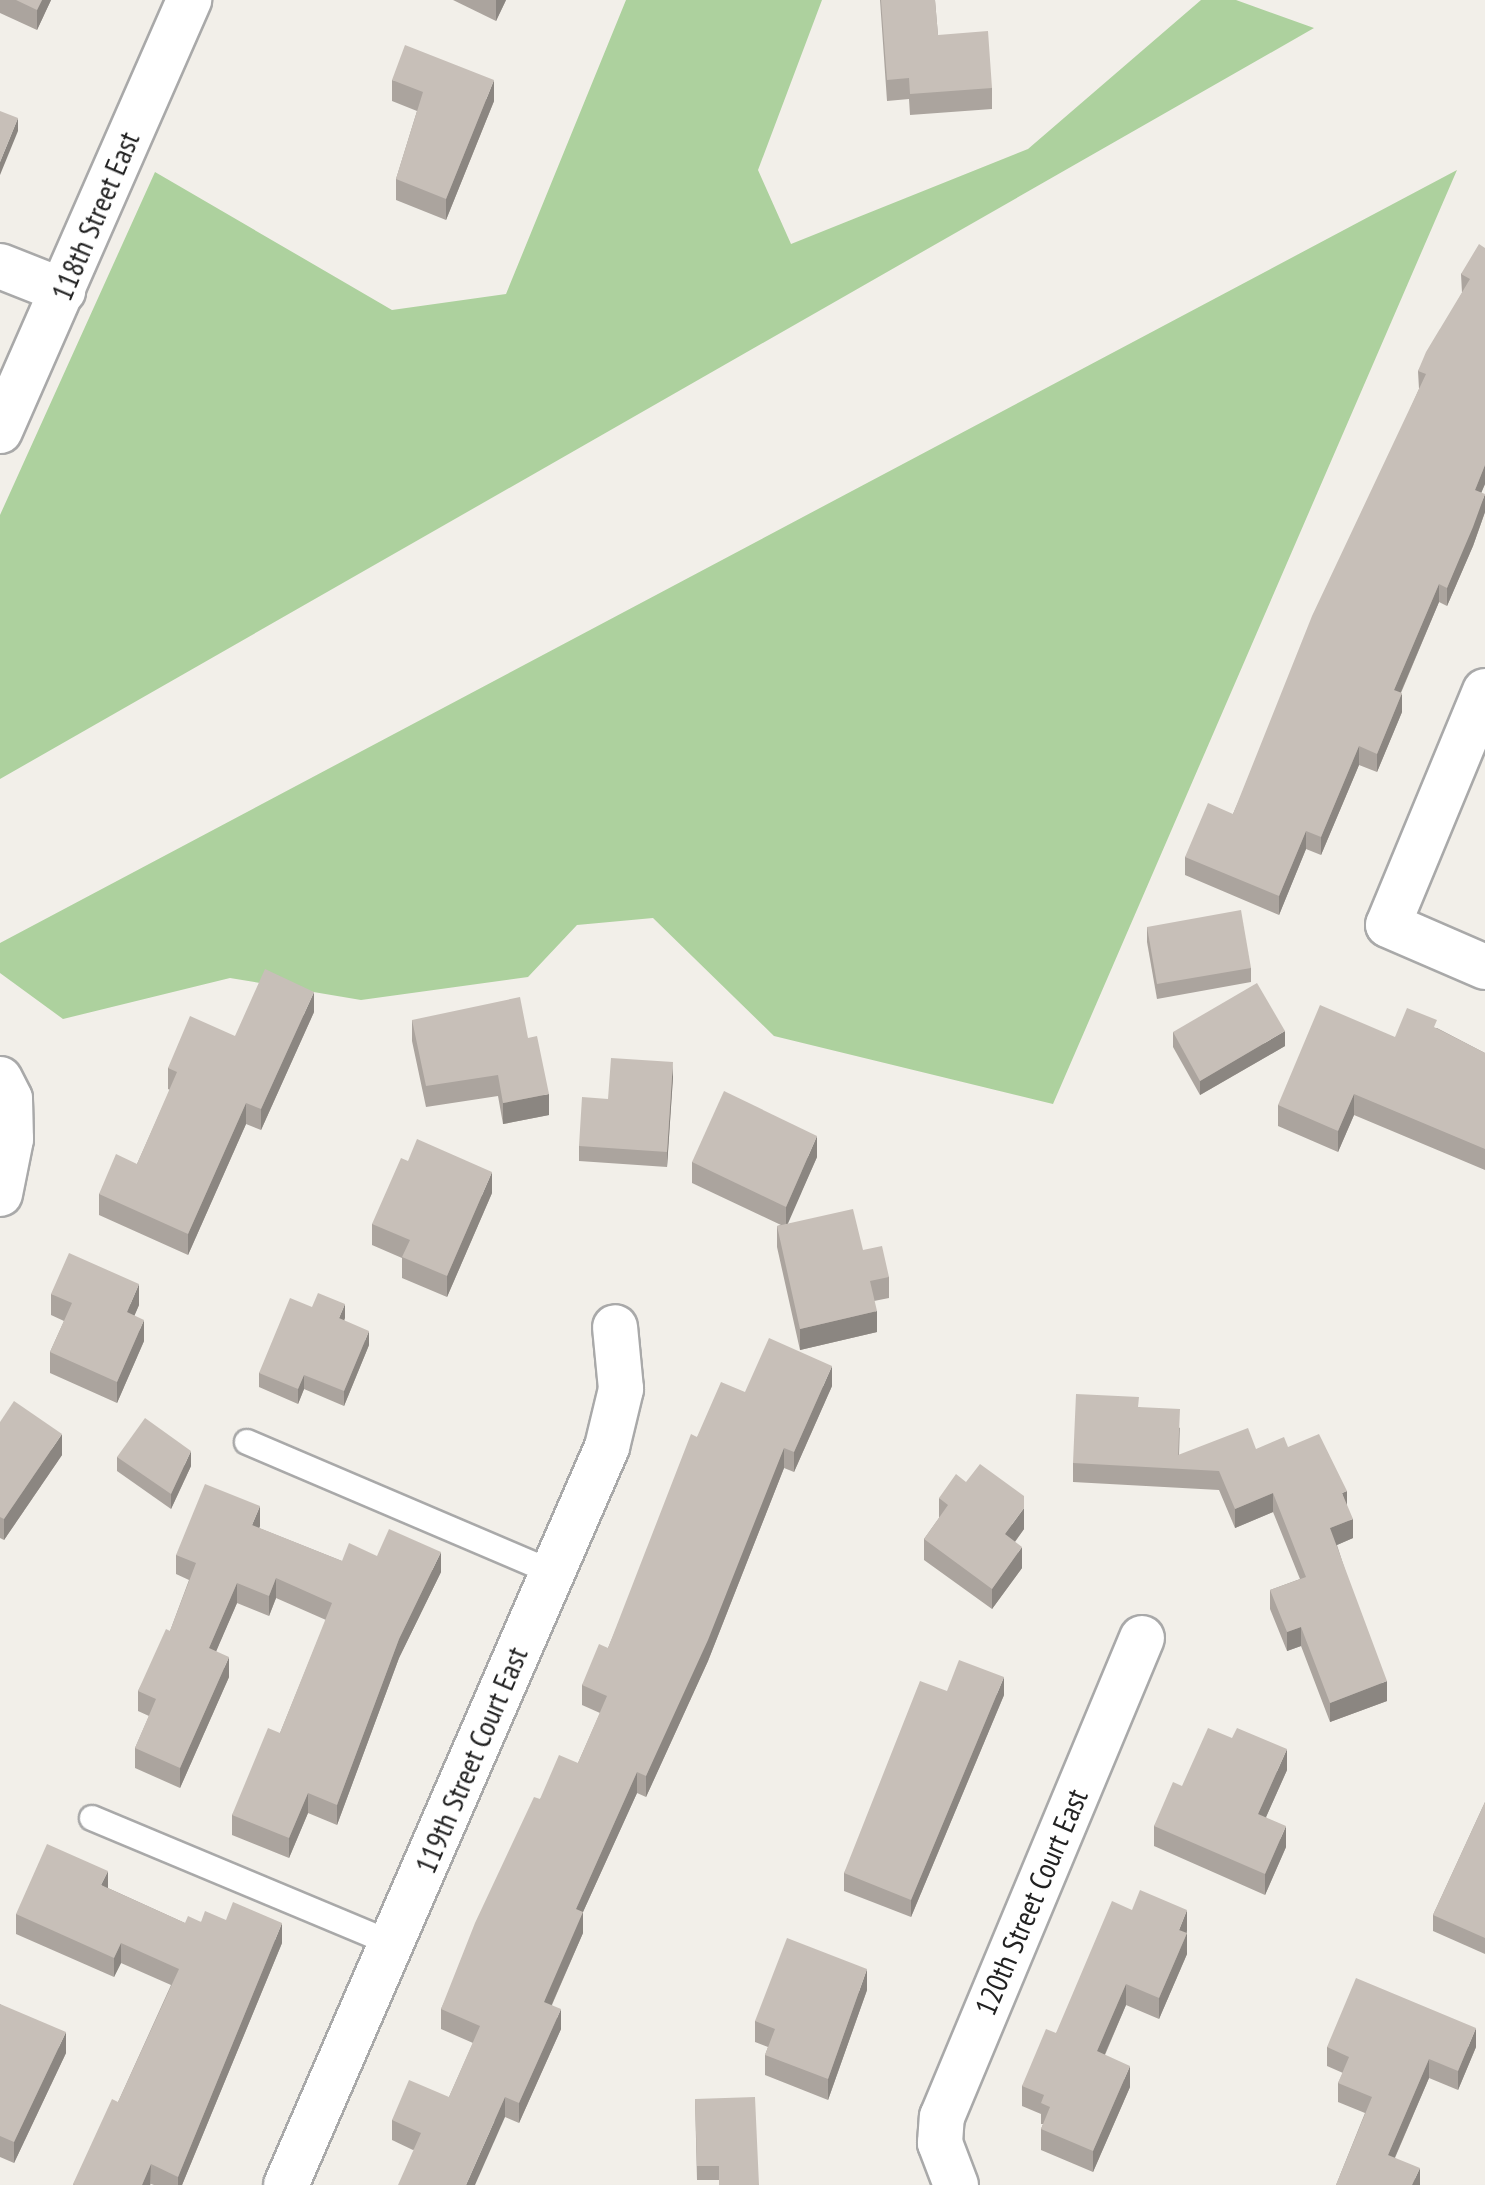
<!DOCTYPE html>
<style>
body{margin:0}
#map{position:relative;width:1485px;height:2185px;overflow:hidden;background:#f2efe9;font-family:"PT Sans Narrow",sans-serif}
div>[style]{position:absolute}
.forest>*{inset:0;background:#add19e}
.roads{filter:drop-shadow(2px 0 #a9a9a9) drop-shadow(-2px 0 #a9a9a9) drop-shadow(0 2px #a9a9a9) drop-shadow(0 -2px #a9a9a9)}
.lane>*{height:24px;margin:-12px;padding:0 12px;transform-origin:12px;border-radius:12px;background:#fff}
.street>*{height:44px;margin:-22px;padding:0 22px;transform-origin:22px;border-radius:22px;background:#fff}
.wall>*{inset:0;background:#aba49e}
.shaded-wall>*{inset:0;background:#8b8681}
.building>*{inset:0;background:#c7bfb8}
span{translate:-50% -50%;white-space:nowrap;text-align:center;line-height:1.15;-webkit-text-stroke:6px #fff;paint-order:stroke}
.street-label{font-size:30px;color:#222}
</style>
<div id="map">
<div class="forest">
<div style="clip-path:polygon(626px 0,822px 0,758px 170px,791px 244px,1028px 149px,1201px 0,1236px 0,1314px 28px,0 779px,0 515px,155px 172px,392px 310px,506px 294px)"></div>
<div style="clip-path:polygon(1457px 170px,1053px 1104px,774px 1036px,653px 918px,577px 925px,528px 977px,361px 1000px,230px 978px,63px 1019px,0 973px,0 943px)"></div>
</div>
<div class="roads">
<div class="lane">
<div style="left:247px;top:1442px;width:332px;rotate:23.1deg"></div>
<div style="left:92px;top:1818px;width:324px;rotate:22.7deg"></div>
</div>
<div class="street">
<div style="left:0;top:266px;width:68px;rotate:21.6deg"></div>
<div style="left:0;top:431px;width:471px;rotate:-66.3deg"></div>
<div style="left:1485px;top:691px;width:253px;rotate:112.5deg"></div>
<div style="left:1388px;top:925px;width:106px;rotate:23.4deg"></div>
<div style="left:0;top:1079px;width:22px;rotate:63deg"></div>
<div style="left:10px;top:1099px;width:40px;rotate:88.6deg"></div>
<div style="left:11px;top:1139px;width:56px;rotate:101.3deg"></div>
<div style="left:286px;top:2185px;width:805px;rotate:-66.49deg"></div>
<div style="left:607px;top:1447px;width:60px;rotate:-76.4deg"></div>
<div style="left:621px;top:1389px;width:62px;rotate:-95.5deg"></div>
<div style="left:956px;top:2185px;width:45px;rotate:-110.9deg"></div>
<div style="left:940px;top:2143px;width:26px;rotate:-86deg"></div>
<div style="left:942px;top:2117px;width:519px;rotate:-67.34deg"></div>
</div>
</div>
<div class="wall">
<div style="clip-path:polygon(0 0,51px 0,37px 30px,0 13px)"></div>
<div style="clip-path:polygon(453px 0,506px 0,496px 21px)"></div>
<div style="clip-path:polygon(880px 0,935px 0,938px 35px,992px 88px,992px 109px,910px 115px,909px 99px,887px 101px)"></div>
<div style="clip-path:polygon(392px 80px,494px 101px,446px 220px,396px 200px,396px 179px,417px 111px,392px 101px)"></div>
<div style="clip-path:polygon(1485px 248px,1485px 484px,1481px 492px,1485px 512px,1473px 546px,1447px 606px,1439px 602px,1401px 693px,1402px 712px,1377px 772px,1359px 765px,1321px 855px,1306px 849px,1279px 915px,1185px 875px,1185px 857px,1233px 814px,1419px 389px,1418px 371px,1462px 293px,1461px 274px)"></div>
<div style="clip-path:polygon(1147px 927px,1251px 968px,1251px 982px,1157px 999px,1147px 942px)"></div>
<div style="clip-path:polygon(314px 1012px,261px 1130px,246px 1124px,188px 1255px,99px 1215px,99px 1194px,137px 1164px,170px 1090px,168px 1089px,168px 1068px,235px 1036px)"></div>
<div style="clip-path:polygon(412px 1020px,528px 1038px,549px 1115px,503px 1124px,498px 1096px,426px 1107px,412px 1041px)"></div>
<div style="clip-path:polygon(1437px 1028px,1485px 1053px,1485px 1170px,1354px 1115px,1338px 1152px,1278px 1126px,1278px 1105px,1395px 1037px)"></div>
<div style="clip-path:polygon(1173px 1032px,1285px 1046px,1200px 1095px,1173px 1047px)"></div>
<div style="clip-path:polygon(673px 1077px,667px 1167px,579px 1161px,579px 1146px,608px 1099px)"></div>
<div style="clip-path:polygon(817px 1157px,787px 1224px,863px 1250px,889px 1277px,889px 1298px,874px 1301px,877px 1332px,800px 1350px,777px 1247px,777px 1226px,781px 1225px,692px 1183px,692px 1162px)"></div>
<div style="clip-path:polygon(492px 1193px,447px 1297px,402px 1278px,402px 1258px,372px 1245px,372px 1224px)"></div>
<div style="clip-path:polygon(51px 1294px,139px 1305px,134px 1316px,144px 1341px,117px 1403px,50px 1373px,50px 1352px,64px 1321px,51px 1315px)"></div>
<div style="clip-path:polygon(345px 1318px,344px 1320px,369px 1345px,344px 1406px,304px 1389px,298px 1404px,259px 1387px,259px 1373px)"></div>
<div style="clip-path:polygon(832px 1386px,794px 1472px,784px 1468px,708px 1661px,646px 1797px,637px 1793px,583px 1912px,583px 1933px,552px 2005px,561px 2029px,519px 2123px,505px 2117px,413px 2150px,392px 2140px,392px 2120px,449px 2097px,473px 2043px,441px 2029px,441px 2009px,540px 1799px,578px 1763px,600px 1713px,582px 1705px,582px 1685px,608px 1648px,697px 1437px,745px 1392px)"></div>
<div style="clip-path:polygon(1139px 1407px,1180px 1428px,1179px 1455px,1288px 1447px,1347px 1506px,1353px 1538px,1337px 1545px,1387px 1701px,1330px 1722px,1301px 1646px,1287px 1651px,1270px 1609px,1270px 1590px,1300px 1579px,1273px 1512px,1235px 1528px,1219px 1490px,1073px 1482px,1073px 1463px)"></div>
<div style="clip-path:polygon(0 1422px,62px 1455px,4px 1540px,0 1538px)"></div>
<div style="clip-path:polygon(117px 1457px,191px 1466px,171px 1509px,117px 1471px)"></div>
<div style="clip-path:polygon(939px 1498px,1024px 1529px,1015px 1542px,1022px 1568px,992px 1609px,924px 1560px,924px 1539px,939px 1518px)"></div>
<div style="clip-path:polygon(260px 1526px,259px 1528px,342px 1561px,377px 1556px,441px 1572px,399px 1658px,337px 1825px,308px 1813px,289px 1858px,232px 1835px,232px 1815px,280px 1733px,326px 1620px,276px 1598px,269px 1616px,237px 1603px,216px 1651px,229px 1677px,180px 1788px,135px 1768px,135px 1748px,149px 1716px,138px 1711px,138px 1691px,170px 1631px,189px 1580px,176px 1574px,176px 1555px)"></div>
<div style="clip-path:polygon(947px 1691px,1004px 1695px,911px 1917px,844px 1891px,844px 1873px)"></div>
<div style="clip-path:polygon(1287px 1770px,1266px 1817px,1286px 1847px,1265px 1895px,1154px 1846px,1154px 1826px,1182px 1786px)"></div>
<div style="clip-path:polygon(1485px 1802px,1485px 1954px,1433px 1931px,1433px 1915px)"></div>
<div style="clip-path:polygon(108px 1888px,185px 1923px,226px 1920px,282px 1943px,182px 2185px,154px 2185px,151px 2184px,150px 2185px,73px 2185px,118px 2102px,171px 1985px,121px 1963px,114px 1977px,16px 1934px,16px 1914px)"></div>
<div style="clip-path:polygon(1187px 1931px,1187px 1954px,1159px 2019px,1126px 2005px,1105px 2055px,1130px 2087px,1093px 2172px,1041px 2150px,1041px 2129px,1043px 2124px,1041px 2124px,1041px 2114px,1022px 2106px,1022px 2086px,1056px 2033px)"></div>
<div style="clip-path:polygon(867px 1990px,828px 2100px,765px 2075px,765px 2055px,768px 2047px,755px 2042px,755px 2021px)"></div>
<div style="clip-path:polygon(0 2004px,66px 2053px,14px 2163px,0 2157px)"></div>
<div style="clip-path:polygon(1327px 2047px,1476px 2047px,1458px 2090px,1429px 2078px,1395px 2158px,1420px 2185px,1336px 2185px,1365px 2113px,1338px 2102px,1338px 2083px,1343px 2073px,1327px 2066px)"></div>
<div style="clip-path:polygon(695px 2099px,759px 2185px,719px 2180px,697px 2180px)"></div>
</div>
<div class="shaded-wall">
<div style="clip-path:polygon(42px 0,51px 0,37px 30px,37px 10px)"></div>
<div style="clip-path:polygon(496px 0,506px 0,496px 21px)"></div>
<div style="clip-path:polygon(494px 80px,494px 101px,446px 220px,446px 199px)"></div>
<div style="clip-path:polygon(18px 118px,18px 131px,0 175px,0 162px)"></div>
<div style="clip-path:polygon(1485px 465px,1485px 484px,1475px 508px,1475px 490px)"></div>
<div style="clip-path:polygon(1485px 494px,1485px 512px,1473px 546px,1447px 606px,1447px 588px)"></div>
<div style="clip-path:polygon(1439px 584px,1439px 602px,1394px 708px,1394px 690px)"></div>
<div style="clip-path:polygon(1402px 693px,1402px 712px,1377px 772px,1377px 754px)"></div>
<div style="clip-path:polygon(1359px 746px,1359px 765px,1321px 855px,1321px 837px)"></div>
<div style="clip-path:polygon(1306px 831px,1306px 849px,1279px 915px,1279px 896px)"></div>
<div style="clip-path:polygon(314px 992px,314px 1012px,261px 1130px,261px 1109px)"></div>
<div style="clip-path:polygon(1285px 1031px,1285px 1046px,1200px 1095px,1200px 1081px)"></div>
<div style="clip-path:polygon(673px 1062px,673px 1077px,667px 1167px,667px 1152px)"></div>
<div style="clip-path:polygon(549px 1094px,549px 1115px,503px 1124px,503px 1103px)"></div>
<div style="clip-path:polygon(1354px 1094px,1354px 1115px,1338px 1152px,1338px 1131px)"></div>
<div style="clip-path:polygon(246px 1103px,246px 1124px,188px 1255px,188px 1234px)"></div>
<div style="clip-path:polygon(817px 1136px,817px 1157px,786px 1228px,786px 1207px)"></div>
<div style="clip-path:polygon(492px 1172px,492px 1193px,447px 1297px,447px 1276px)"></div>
<div style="clip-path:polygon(139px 1284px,139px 1305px,127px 1333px,127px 1312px)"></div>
<div style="clip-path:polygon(345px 1304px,345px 1318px,339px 1333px,339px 1318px)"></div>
<div style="clip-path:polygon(877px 1311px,877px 1332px,800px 1350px,800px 1329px)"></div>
<div style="clip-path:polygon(144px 1320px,144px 1341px,117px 1403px,117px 1382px)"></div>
<div style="clip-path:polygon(369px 1331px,369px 1345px,344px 1406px,344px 1391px)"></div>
<div style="clip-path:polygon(832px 1366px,832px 1386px,794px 1472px,794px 1452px)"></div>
<div style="clip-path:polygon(304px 1375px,304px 1389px,298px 1404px,298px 1389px)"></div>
<div style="clip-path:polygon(62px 1434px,62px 1455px,4px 1540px,4px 1519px)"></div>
<div style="clip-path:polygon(784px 1448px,784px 1468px,708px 1661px,646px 1797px,646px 1776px)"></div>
<div style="clip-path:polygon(191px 1451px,191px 1466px,171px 1509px,171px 1494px)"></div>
<div style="clip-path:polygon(1347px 1491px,1347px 1510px,1342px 1493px)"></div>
<div style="clip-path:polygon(1273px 1493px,1273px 1512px,1235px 1528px,1235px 1509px)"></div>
<div style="clip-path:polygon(260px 1506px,260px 1526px,252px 1545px,252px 1525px)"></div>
<div style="clip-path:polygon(1024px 1508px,1024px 1529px,1005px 1555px,1005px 1534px)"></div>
<div style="clip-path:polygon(1353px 1519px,1353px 1538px,1330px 1548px,1330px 1528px)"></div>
<div style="clip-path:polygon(1022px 1547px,1022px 1568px,992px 1609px,992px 1589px)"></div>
<div style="clip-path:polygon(441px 1552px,441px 1572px,399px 1658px,337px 1825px,337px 1805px,399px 1639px)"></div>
<div style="clip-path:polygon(276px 1578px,276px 1598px,269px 1616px,269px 1596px)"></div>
<div style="clip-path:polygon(237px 1583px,237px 1603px,209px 1668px,209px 1648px)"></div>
<div style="clip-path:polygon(1301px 1627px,1301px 1646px,1287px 1651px,1287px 1632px)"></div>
<div style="clip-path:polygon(229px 1657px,229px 1677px,180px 1788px,180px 1768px)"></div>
<div style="clip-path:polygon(1004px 1677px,1004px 1695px,911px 1917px,911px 1900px)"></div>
<div style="clip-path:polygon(1387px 1681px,1387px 1701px,1330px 1722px,1330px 1703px)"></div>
<div style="clip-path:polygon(1287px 1749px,1287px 1770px,1258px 1835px,1258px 1814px)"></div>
<div style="clip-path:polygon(637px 1772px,637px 1793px,583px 1912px,583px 1933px,544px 2022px,544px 2002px,576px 1909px)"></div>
<div style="clip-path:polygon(308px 1793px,308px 1813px,289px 1858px,289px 1838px)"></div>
<div style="clip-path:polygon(1286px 1826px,1286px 1847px,1265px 1895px,1265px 1874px)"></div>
<div style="clip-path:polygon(108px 1871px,108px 1890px,101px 1885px)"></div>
<div style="clip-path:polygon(1187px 1910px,1187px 1931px,1179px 1951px,1179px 1930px)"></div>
<div style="clip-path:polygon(282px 1923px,282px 1943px,182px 2185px,178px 2185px,178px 2177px)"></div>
<div style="clip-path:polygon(1187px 1933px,1187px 1954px,1159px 2019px,1159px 1998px)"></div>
<div style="clip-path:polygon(121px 1943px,121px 1963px,114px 1977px,114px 1958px)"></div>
<div style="clip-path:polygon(867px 1969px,867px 1990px,828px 2100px,828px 2079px)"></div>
<div style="clip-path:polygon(1126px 1984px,1126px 2005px,1097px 2072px,1097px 2051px)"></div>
<div style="clip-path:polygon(561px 2009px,561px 2029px,519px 2123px,519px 2103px)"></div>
<div style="clip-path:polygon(1476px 2028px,1476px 2047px,1458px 2090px,1458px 2071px)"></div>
<div style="clip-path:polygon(66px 2032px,66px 2053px,14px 2163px,14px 2142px)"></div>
<div style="clip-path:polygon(1429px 2059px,1429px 2078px,1388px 2173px,1388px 2155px)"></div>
<div style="clip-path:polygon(1130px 2066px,1130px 2087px,1093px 2172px,1093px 2151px)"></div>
<div style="clip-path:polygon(505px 2097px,505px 2117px,475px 2185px,466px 2185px)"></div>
<div style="clip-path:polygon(151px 2164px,150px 2185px,142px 2185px)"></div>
<div style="clip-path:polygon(1420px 2168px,1420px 2185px,1412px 2185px)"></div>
</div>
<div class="building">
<div style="clip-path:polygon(16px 0,42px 0,37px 10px)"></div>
<div style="clip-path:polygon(881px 0,935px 0,938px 35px,988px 31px,992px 88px,910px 94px,909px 78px,887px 80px)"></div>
<div style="clip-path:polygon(405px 45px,494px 80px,446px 199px,396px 179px,423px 92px,392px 80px)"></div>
<div style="clip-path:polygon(0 111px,18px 118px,0 162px)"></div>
<div style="clip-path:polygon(1479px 244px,1485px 248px,1485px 465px,1475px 490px,1485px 494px,1473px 527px,1447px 588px,1439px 584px,1394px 690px,1402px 693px,1377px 754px,1359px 746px,1321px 837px,1306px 831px,1279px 896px,1185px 857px,1208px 803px,1233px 814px,1312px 616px,1426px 374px,1418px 371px,1426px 352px,1470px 279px,1461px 274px)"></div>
<div style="clip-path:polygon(1241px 910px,1251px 968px,1157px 984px,1147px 927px)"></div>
<div style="clip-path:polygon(265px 969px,314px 992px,261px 1109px,246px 1103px,188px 1234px,99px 1194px,116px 1154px,137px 1164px,177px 1072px,168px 1068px,190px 1016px,235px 1036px)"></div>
<div style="clip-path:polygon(1257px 983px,1285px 1031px,1200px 1081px,1173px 1032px)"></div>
<div style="clip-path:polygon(520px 997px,528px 1038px,537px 1036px,549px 1094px,503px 1103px,498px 1075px,426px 1086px,412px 1020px)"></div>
<div style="clip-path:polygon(1320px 1005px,1395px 1037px,1407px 1008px,1437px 1020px,1434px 1027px,1485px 1053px,1485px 1149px,1354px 1094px,1338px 1131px,1278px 1105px)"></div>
<div style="clip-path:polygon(611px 1058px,673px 1062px,667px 1152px,579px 1146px,582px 1097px,608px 1099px)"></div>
<div style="clip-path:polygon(724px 1091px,817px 1136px,786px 1207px,692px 1162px)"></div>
<div style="clip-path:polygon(417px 1139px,492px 1172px,447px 1276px,402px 1257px,410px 1240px,372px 1224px,401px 1158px,408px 1161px)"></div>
<div style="clip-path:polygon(853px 1209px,863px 1250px,882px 1246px,889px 1277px,870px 1281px,877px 1311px,800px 1329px,777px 1226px)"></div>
<div style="clip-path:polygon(69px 1253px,139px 1284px,127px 1312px,144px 1320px,117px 1382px,50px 1352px,72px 1303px,51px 1294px)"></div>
<div style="clip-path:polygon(318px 1293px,345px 1304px,339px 1318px,369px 1331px,344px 1391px,304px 1375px,298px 1389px,259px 1373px,290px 1298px,312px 1307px)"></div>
<div style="clip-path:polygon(769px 1338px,832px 1366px,794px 1452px,784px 1448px,708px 1640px,646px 1776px,637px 1772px,576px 1909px,583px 1912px,544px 2002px,561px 2009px,519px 2103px,505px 2097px,466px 2185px,398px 2185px,421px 2133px,392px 2120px,409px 2080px,449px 2097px,480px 2026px,441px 2009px,475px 1923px,534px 1797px,540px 1799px,559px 1755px,578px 1763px,607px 1696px,582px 1685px,599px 1644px,608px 1648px,691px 1434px,697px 1437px,721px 1382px,745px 1392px)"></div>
<div style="clip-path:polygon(1076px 1394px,1139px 1397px,1138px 1407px,1180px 1409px,1178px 1455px,1248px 1428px,1256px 1449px,1284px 1437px,1288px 1447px,1319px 1434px,1347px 1491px,1342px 1493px,1353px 1519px,1330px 1528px,1387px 1681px,1330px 1703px,1301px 1627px,1287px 1632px,1270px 1590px,1306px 1577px,1273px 1493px,1235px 1509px,1219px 1471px,1073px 1463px)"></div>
<div style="clip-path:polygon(14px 1401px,62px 1434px,4px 1519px,0 1517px,0 1422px)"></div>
<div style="clip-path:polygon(145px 1418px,191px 1451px,171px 1494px,117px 1457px)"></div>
<div style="clip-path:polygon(980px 1464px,1024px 1496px,1024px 1508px,1005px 1534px,1022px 1547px,992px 1589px,924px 1539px,948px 1505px,939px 1498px,956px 1474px,966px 1482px)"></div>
<div style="clip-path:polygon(205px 1484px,260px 1506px,252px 1525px,342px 1561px,349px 1543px,377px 1556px,389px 1529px,441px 1552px,399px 1639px,337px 1805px,308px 1793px,289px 1838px,232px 1815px,268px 1728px,280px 1733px,332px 1603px,276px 1578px,269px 1596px,237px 1583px,209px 1648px,229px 1657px,180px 1768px,135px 1748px,156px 1699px,138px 1691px,166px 1629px,170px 1631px,196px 1563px,176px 1555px)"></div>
<div style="clip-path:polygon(959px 1660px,1004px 1677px,911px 1900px,844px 1873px,920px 1681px,947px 1691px)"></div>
<div style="clip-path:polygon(1208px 1728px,1232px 1738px,1237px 1728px,1287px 1749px,1258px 1814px,1286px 1826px,1265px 1874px,1154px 1826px,1173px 1782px,1182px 1786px)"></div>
<div style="clip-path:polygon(1485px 1802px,1485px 1938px,1433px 1915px)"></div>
<div style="clip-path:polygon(47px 1844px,108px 1871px,101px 1885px,185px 1923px,188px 1916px,201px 1922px,205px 1911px,226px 1920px,233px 1902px,282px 1923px,178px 2177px,151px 2164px,142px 2185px,75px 2185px,73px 2184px,112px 2099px,118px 2102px,179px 1969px,121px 1943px,114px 1958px,16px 1914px)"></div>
<div style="clip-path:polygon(1140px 1890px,1187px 1910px,1179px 1930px,1187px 1933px,1159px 1998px,1126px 1984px,1097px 2051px,1130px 2066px,1093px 2151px,1041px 2129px,1050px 2107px,1041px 2103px,1044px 2095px,1022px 2086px,1046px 2029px,1056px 2033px,1112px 1901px,1132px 1910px)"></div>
<div style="clip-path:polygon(787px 1938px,867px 1969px,828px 2079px,765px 2055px,775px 2029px,755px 2021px)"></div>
<div style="clip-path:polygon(1356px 1978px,1476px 2028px,1458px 2071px,1429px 2059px,1388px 2155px,1420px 2168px,1412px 2185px,1336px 2185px,1372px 2097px,1338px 2083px,1349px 2057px,1327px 2047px)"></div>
<div style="clip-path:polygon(0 2004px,66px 2032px,14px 2142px,0 2136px)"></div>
<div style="clip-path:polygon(755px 2097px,759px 2185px,719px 2185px,719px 2166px,697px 2166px,695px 2099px)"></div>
</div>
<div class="street-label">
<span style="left:95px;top:216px;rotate:-67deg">118th Street East</span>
<span style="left:471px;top:1760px;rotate:-67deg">119th Street Court East</span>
<span style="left:1031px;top:1902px;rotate:-67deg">120th Street Court East</span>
</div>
</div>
